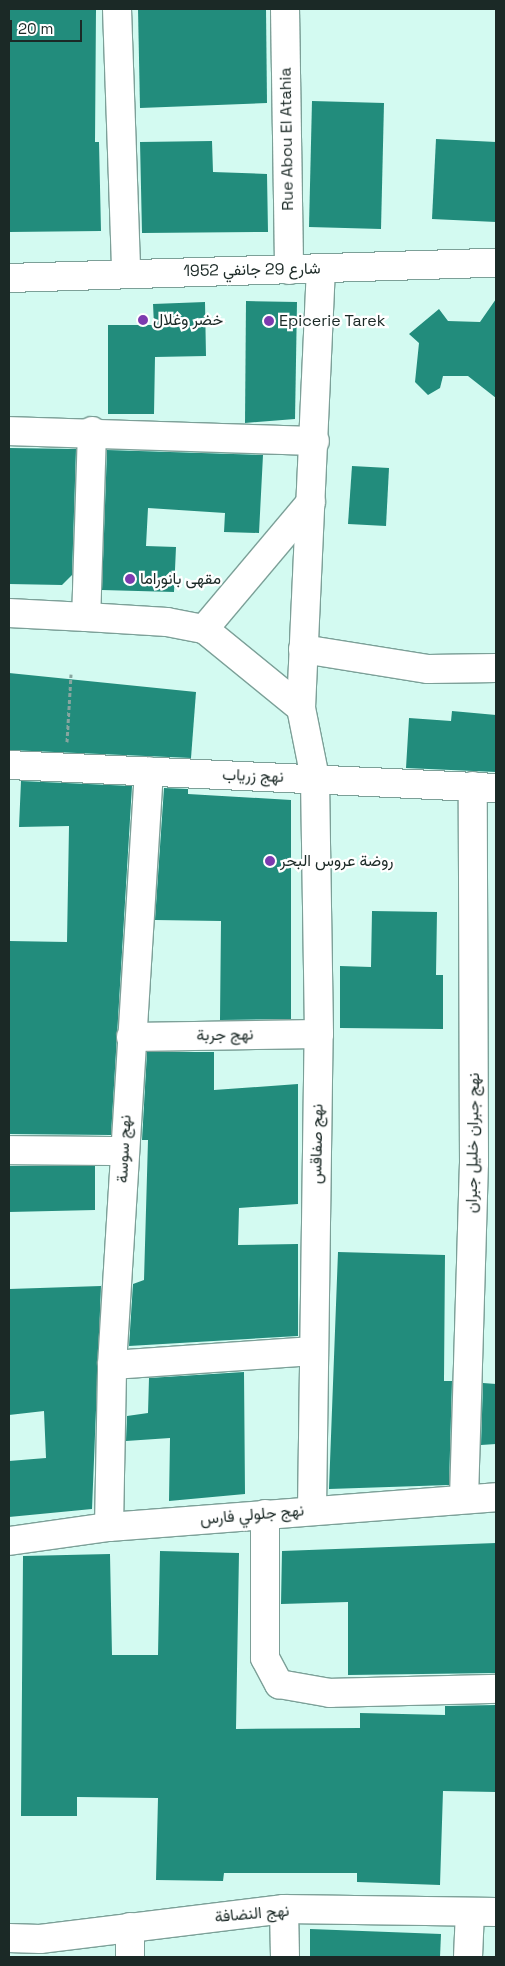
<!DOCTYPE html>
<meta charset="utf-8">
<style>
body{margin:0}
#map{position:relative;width:505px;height:1966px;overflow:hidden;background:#d3faf1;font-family:"Space Grotesk",Vazirmatn,sans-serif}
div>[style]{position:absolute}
.building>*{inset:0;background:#228c7c}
.path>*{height:3px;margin-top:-1.5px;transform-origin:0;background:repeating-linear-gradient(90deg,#88a59f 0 4px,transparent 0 6.5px)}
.roads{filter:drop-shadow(1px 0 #7ca098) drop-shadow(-1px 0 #7ca098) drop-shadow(0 1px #7ca098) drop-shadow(0 -1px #7ca098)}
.street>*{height:28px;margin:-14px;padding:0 14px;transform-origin:14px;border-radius:14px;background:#fff}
.dots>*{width:14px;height:14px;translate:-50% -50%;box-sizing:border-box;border:2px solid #fff;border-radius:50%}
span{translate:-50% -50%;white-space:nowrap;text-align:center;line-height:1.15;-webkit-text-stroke:4.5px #fff;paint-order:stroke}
.street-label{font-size:16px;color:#1b2926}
.poi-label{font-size:16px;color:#1b2926}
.left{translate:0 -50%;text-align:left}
.frame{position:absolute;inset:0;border:10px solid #1b2926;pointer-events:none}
.scale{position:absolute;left:10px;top:20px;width:72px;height:22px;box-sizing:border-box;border:2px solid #1b2926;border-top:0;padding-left:6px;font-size:15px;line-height:18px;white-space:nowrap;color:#1b2926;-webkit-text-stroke:4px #fff;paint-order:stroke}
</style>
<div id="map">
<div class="building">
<div style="clip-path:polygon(9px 9px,96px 9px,95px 142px,99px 142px,101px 231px,9px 232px)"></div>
<div style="clip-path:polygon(138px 9px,266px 9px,267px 103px,140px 108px)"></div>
<div style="clip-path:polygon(312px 101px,384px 103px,381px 229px,309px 227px)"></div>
<div style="clip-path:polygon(436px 139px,496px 142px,496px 222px,432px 219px)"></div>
<div style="clip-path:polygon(212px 141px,213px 172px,267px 174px,268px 232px,142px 233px,140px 142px)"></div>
<div style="clip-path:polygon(496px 299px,496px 398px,468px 376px,443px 376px,440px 388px,428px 395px,415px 382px,419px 343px,409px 334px,439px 309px,448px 321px,480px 322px)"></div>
<div style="clip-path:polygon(246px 301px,297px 302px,295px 419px,245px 423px)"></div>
<div style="clip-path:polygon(205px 302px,206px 356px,155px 357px,154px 414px,108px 414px,108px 325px,154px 325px,153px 304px)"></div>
<div style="clip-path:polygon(9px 448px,76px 449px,72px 575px,62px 585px,9px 584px)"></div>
<div style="clip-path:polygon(107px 450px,263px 455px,259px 533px,224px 532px,225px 513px,148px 508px,146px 546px,176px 547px,174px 592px,102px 590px)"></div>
<div style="clip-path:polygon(352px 466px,389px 468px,386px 526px,348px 524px)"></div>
<div style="clip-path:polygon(9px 673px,196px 692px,191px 758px,9px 750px)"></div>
<div style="clip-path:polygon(452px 711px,496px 715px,496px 772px,406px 768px,409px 718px,451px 721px)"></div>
<div style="clip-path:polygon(21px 781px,132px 786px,111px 1135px,9px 1134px,9px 941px,67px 942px,69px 826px,19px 827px)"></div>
<div style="clip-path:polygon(164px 788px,188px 789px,188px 794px,291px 800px,291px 1019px,220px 1020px,221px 921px,155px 920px)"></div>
<div style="clip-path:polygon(372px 911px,437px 912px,436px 975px,443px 975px,443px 1029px,340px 1028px,340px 966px,371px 967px)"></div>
<div style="clip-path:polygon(147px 1052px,214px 1052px,214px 1090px,298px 1084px,298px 1204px,239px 1208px,238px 1245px,298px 1244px,298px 1336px,129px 1346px,133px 1284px,144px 1280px,148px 1140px,142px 1140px)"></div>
<div style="clip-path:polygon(9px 1166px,95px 1166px,95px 1210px,9px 1212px)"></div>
<div style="clip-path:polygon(338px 1252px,445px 1255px,444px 1381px,452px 1381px,449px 1485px,329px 1489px)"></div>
<div style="clip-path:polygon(101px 1286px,92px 1509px,9px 1517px,9px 1461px,46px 1458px,44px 1411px,9px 1415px,9px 1289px)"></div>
<div style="clip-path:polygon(244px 1372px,245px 1494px,169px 1501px,170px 1438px,126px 1441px,127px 1416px,148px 1413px,149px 1378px)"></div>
<div style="clip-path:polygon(483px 1383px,496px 1384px,496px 1444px,481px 1445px)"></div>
<div style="clip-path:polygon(496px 1543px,496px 1673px,348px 1675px,348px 1602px,281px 1604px,282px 1551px)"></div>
<div style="clip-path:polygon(160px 1551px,239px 1553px,236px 1729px,360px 1728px,360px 1713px,445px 1715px,445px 1706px,496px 1705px,496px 1792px,443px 1791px,440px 1885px,357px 1882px,357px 1873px,224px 1873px,223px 1881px,156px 1880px,158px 1798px,77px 1797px,77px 1816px,21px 1816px,23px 1556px,110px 1554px,112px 1655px,158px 1655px)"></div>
<div style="clip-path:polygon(310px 1929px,441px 1934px,440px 1957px,310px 1957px)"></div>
</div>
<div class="path">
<div style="left:67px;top:742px;width:68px;rotate:-86.6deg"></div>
</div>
<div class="roads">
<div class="street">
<div style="left:117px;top:9px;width:264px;rotate:88deg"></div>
<div style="left:285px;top:9px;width:261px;rotate:89.1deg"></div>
<div style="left:9px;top:278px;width:487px;rotate:-1.8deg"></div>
<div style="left:9px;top:431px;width:306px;rotate:1.9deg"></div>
<div style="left:92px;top:431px;width:186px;rotate:91.8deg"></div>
<div style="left:86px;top:617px;width:81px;rotate:3.5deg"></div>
<div style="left:167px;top:622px;width:38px;rotate:11deg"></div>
<div style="left:204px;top:629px;width:125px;rotate:39.2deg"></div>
<div style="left:9px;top:613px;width:77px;rotate:3deg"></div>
<div style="left:204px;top:629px;width:166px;rotate:-49.9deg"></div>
<div style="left:303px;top:649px;width:127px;rotate:9.1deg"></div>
<div style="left:428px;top:669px;width:68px;rotate:-0.8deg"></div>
<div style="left:9px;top:765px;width:488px;rotate:2.7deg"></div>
<div style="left:131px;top:1037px;width:188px;rotate:-0.9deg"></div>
<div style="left:9px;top:1150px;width:115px;rotate:0.5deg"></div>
<div style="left:112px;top:1365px;width:202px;rotate:-4deg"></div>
<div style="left:464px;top:1499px;width:336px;rotate:-88.3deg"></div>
<div style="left:474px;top:1163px;width:377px;rotate:-90.2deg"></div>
<div style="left:312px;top:1510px;width:476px;rotate:-89.2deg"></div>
<div style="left:319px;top:1034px;width:256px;rotate:-90.9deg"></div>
<div style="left:315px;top:778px;width:71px;rotate:-101.3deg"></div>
<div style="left:301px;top:708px;width:439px;rotate:-87.4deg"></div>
<div style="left:265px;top:1514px;width:144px;rotate:90deg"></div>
<div style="left:265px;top:1658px;width:30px;rotate:62deg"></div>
<div style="left:279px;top:1684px;width:52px;rotate:10deg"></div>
<div style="left:330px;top:1693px;width:166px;rotate:-1.4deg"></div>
<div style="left:109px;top:1527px;width:162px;rotate:-88.9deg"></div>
<div style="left:112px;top:1365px;width:595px;rotate:-86.44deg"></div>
<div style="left:9px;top:1541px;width:101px;rotate:-8deg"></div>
<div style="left:109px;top:1527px;width:388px;rotate:-4.4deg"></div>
<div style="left:284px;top:1909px;width:48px;rotate:88.8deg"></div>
<div style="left:9px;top:1938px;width:31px;rotate:2deg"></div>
<div style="left:40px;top:1939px;width:246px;rotate:-7deg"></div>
<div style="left:284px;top:1909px;width:212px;rotate:0.8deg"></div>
<div style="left:130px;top:1957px;width:30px;rotate:-90deg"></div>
<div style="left:468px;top:1957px;width:45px;rotate:-87.5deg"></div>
</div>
</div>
<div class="dots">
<div style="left:143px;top:320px;background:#7c3baf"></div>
<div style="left:269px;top:321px;background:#7c3baf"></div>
<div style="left:130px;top:579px;background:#7c3baf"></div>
<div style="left:270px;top:861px;background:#7c3baf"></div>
</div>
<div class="street-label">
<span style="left:287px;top:139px;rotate:-91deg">Rue Abou El Atahia</span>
<span style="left:252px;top:270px;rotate:-1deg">شارع 29 جانفي 1952</span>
<span style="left:253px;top:776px;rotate:2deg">نهج زرياب</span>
<span style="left:225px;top:1035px;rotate:-1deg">نهج جربة</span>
<span style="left:473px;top:1143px;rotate:-89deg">نهج جبران خليل جبران</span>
<span style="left:317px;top:1144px;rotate:-89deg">نهج صفاقس</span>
<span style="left:124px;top:1149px;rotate:-87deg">نهج سوسة</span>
<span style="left:252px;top:1515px;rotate:-5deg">نهج جلولي فارس</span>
<span style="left:252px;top:1914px;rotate:-5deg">نهج النضافة</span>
</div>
<div class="poi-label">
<span class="left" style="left:153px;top:320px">خضر وغلال</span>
<span class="left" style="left:279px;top:321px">Epicerie Tarek</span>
<span class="left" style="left:140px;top:579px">مقهى بانوراما</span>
<span class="left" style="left:280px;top:861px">روضة عروس البحر</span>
</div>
<div class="frame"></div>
<div class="scale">20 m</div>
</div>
